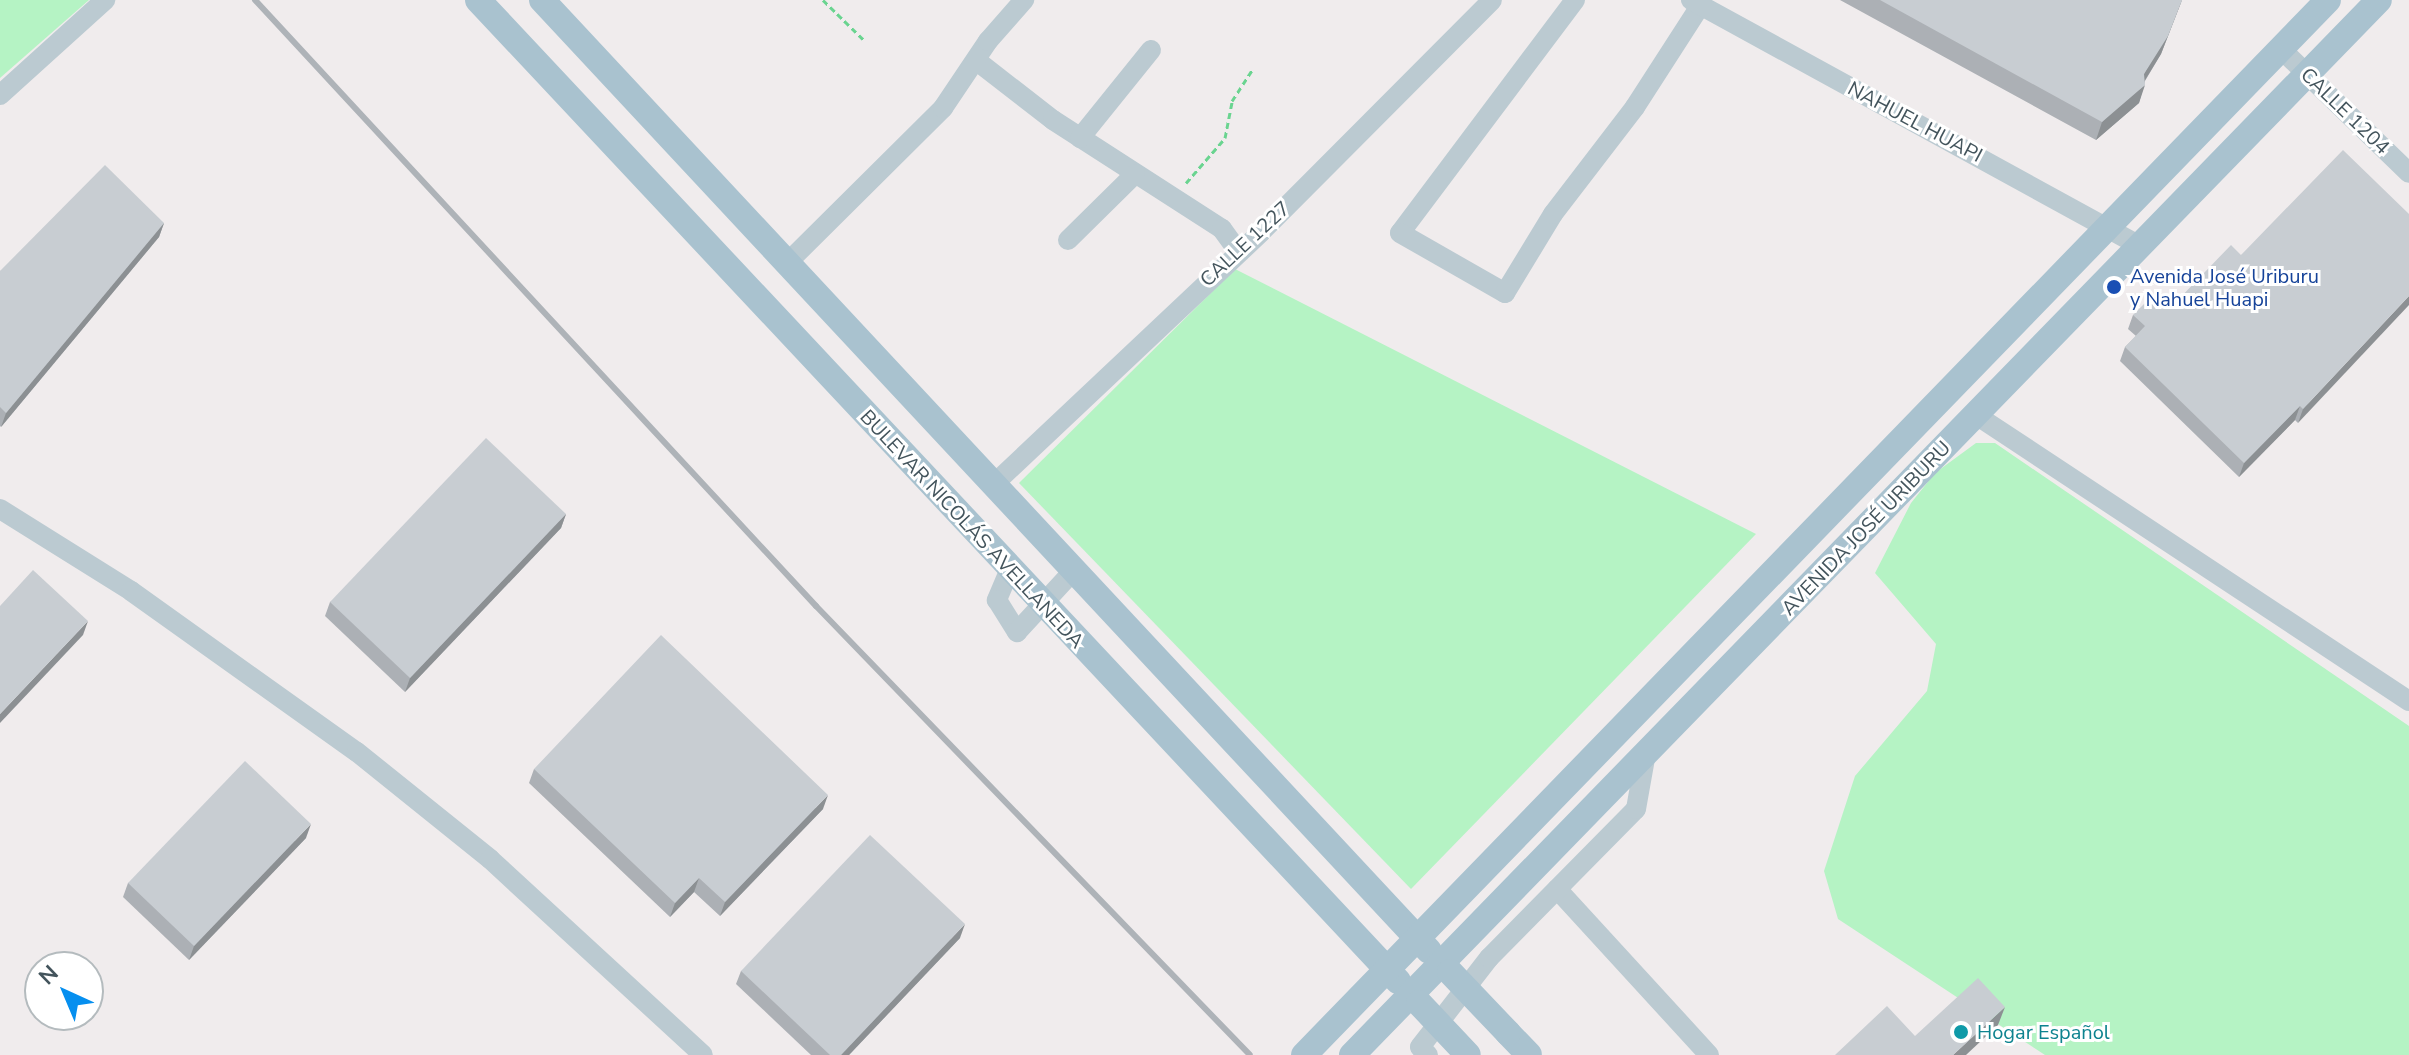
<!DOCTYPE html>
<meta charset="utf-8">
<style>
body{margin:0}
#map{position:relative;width:2409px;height:1055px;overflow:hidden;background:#f0eced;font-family:"Nunito Sans",sans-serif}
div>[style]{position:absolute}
.green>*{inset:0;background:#b5f3c4}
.path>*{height:3px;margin-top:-1.5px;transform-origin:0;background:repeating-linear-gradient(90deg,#6ad490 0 6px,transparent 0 10px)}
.minor>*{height:20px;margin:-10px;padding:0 10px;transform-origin:10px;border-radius:10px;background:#bbcad1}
.major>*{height:26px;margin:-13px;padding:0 13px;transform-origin:13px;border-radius:13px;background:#a9c2cf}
.rail>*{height:6px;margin:-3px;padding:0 3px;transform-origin:3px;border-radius:3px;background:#aeb3b8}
.major-bridge>*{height:26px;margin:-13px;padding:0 13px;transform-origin:13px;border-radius:13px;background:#a9c2cf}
.wall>*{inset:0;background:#acb0b5}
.shaded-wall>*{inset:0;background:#8c9093}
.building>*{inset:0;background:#c8cdd2}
.dots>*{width:22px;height:22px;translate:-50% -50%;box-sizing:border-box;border:4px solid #fff;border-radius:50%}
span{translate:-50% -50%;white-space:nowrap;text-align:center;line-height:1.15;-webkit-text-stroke:6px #fff;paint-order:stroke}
.street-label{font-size:20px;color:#43545c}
.transit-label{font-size:20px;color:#164399}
.left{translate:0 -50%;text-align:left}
.culture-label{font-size:20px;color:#0d838f}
.north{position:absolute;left:24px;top:951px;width:80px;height:80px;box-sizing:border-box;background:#fff;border:2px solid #b4bbbe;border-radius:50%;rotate:316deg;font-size:22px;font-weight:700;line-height:32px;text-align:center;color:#43545c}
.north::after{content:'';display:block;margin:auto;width:28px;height:36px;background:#068fef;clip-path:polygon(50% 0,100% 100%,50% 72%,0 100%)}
</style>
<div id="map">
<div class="green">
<div style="clip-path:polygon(0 0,89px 0,0 78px)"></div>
<div style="clip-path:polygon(1235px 269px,1756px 534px,1411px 889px,1019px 483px)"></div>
<div style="clip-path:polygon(1976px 443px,1995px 443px,2409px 726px,2409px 1055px,2045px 1055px,1838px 919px,1824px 871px,1855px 776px,1927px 691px,1936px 644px,1875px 573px,1911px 503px,1935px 473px)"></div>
</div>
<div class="path">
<div style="left:823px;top:0;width:57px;rotate:44.3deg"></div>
<div style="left:1186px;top:183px;width:60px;rotate:-49.1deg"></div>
<div style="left:1225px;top:138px;width:38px;rotate:-79deg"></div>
<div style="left:1232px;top:101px;width:38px;rotate:-57deg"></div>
</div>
<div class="minor">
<div style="left:1575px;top:0;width:291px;rotate:126.9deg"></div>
<div style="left:1400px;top:233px;width:121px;rotate:29.7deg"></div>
<div style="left:1505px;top:293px;width:92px;rotate:-58.7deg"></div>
<div style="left:1553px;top:214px;width:135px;rotate:-52.5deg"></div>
<div style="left:1635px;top:107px;width:120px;rotate:-57.2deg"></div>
<div style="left:1691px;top:0;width:512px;rotate:28.72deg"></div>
<div style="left:2281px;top:49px;width:178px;rotate:44.1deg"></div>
<div style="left:977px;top:61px;width:96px;rotate:37.8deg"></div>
<div style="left:1053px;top:120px;width:201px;rotate:32.8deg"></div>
<div style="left:1222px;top:229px;width:26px;rotate:54deg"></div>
<div style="left:0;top:95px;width:142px;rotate:-42.1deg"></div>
<div style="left:1080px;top:138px;width:113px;rotate:-51.1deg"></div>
<div style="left:1068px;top:240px;width:94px;rotate:-44.6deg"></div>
<div style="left:787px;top:263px;width:220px;rotate:-44.8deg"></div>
<div style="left:943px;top:108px;width:81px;rotate:-56.1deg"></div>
<div style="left:988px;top:41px;width:55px;rotate:-48.7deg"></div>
<div style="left:1976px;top:415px;width:519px;rotate:33.45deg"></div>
<div style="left:994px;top:484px;width:367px;rotate:-43.3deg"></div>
<div style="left:1261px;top:232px;width:327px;rotate:-45.1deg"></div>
<div style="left:0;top:509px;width:155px;rotate:32deg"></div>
<div style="left:131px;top:591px;width:277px;rotate:35.5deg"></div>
<div style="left:357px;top:752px;width:171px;rotate:38.8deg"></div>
<div style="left:490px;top:859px;width:289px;rotate:42.6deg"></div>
<div style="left:1010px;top:569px;width:34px;rotate:113deg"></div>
<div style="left:997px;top:600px;width:38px;rotate:58deg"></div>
<div style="left:1017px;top:632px;width:84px;rotate:-47.4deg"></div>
<div style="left:1557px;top:889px;width:225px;rotate:47.5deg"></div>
<div style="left:1428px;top:1055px;width:11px;rotate:-135deg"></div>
<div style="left:1420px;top:1047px;width:113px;rotate:-52.2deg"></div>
<div style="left:1489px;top:958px;width:209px;rotate:-45.4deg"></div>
<div style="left:1636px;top:809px;width:57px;rotate:-79.9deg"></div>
</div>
<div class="major">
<div style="left:478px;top:0;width:1345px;rotate:46.84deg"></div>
<div style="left:542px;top:0;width:1300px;rotate:46.99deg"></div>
<div style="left:1508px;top:1033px;width:30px;rotate:46deg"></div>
<div style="left:1304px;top:1055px;width:1470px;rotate:-45.85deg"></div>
<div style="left:1352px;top:1055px;width:1472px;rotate:-45.77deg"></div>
</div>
<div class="rail">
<div style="left:255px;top:0;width:826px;rotate:47.21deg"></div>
<div style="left:816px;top:606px;width:624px;rotate:45.97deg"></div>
</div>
<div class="major-bridge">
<div style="left:1450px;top:972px;width:84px;rotate:46.4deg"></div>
<div style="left:1419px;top:1003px;width:71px;rotate:46.7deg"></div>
</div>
<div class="wall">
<div style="clip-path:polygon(1840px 0,2182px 0,2161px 54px,2145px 81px,2139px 103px,2096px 140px)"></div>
<div style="clip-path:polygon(2409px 214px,2298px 423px,2295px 420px,2239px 477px,2120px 361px,2125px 347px,2136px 336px,2128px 329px,2133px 315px,2173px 305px,2241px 255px)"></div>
<div style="clip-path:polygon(164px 223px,159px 237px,1px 427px,0 426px,0 271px)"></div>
<div style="clip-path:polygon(566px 514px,561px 528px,405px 692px,325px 616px,330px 602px)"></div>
<div style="clip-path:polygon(534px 769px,823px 809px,720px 916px,694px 892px,670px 917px,529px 783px)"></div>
<div style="clip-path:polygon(306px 838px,189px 960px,123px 897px,128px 883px)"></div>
<div style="clip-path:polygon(960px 938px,849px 1055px,811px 1055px,736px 984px,741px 971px)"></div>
</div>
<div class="shaded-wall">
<div style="clip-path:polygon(2182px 0,2161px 54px,2139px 90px,2145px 85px,2139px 103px,2096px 140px,2102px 122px,2144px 74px)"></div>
<div style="clip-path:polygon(164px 223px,159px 237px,1px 427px,6px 413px)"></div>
<div style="clip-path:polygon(2409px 296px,2409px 305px,2298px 423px,2303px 409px)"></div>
<div style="clip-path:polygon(2300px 406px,2295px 420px,2239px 477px,2244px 463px)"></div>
<div style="clip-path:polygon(566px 514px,561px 528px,405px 692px,410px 678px)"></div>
<div style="clip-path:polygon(88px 621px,83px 635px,0 723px,0 714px)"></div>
<div style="clip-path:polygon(828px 795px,823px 809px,720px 916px,725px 902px)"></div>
<div style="clip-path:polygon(311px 824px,306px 838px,189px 960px,194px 946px)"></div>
<div style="clip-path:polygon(699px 878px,694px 892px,670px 917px,675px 903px)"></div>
<div style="clip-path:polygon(965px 924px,960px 938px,849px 1055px,841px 1055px)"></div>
<div style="clip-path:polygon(2005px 1007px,1998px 1025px,1966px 1055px,1953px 1055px)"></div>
</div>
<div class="building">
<div style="clip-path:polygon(1880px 0,2182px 0,2168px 36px,2144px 74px,2145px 85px,2102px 122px)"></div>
<div style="clip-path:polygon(2343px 150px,2409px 214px,2409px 296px,2303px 409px,2300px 406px,2244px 463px,2125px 347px,2145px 326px,2133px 315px,2158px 290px,2173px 305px,2231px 245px,2241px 255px)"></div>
<div style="clip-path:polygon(105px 165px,164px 223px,6px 413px,0 407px,0 271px)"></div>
<div style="clip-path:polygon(486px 438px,566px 514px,410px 678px,330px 602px)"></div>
<div style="clip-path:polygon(33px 570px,88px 621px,0 714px,0 606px)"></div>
<div style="clip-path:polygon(661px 635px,828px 795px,725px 902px,699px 878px,675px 903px,534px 769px)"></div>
<div style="clip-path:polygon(245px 761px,311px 824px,194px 946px,128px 883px)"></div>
<div style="clip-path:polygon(870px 835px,965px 924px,841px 1055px,830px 1055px,741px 971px)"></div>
<div style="clip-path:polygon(1978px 978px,2005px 1007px,1953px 1055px,1835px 1055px,1887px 1006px,1915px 1036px)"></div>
</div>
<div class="dots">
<div style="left:2114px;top:287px;background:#1a4fb4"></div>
<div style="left:1961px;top:1032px;background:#0f9aa8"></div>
</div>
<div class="street-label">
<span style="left:2345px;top:111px;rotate:44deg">CALLE 1204</span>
<span style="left:1915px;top:122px;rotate:28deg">NAHUEL HUAPI</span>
<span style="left:1245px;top:244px;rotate:-43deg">CALLE 1227</span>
<span style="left:1866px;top:528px;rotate:-46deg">AVENIDA JOSÉ URIBURU</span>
<span style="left:972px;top:529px;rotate:47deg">BULEVAR NICOLÁS AVELLANEDA</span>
</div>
<div class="transit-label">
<span class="left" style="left:2130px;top:288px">Avenida José Uriburu<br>y Nahuel Huapi</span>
</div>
<div class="culture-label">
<span class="left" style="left:1977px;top:1032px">Hogar Español</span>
</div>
<div class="north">N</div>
</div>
